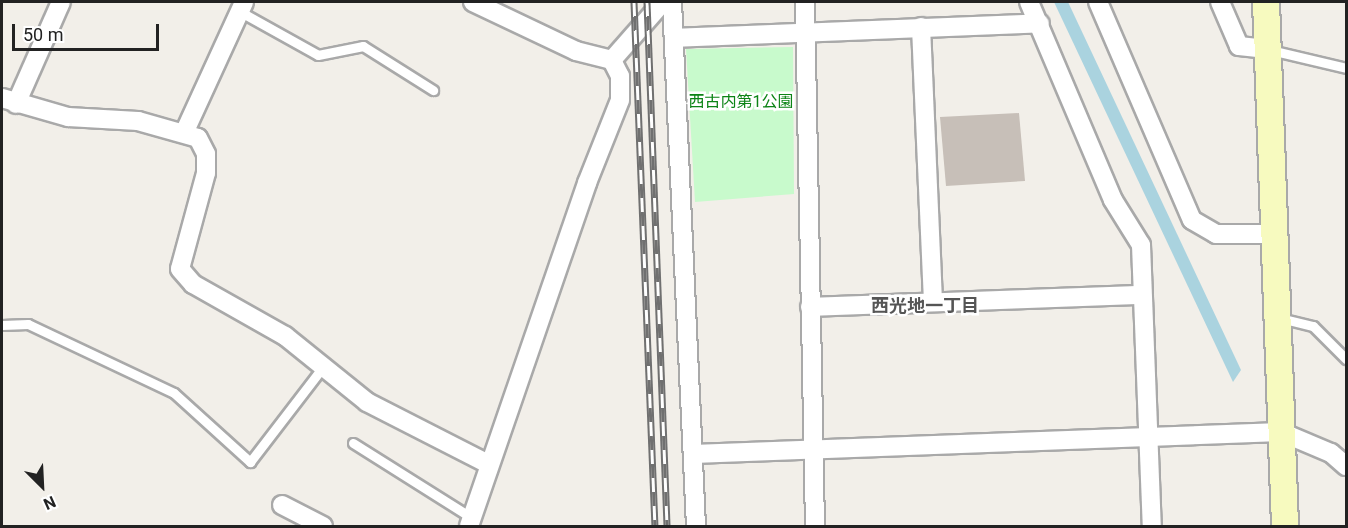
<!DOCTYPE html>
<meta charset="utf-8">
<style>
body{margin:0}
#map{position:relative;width:1348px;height:528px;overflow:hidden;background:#f2efe9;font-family:Roboto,"Noto Sans JP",sans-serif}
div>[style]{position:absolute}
.park>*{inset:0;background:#c8facc}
.water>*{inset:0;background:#aad3df}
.building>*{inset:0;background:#c7bfb8}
.roads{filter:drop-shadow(2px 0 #a9a9a9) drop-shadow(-2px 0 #a9a9a9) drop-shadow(0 2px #a9a9a9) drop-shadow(0 -2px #a9a9a9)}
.lane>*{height:9px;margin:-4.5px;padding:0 4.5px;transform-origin:4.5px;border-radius:4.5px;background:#fff}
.street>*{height:18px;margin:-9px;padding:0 9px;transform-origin:9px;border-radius:9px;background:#fff}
.secondary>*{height:26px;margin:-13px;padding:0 13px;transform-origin:13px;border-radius:13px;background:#f7fabf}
.rail>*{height:7px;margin-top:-3.5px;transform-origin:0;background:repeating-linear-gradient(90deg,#fff 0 14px,#707070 0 28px);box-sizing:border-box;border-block:2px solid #707070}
span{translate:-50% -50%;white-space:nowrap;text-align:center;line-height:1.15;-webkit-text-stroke:5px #fff;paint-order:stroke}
.park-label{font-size:16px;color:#0c8416}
.neighbourhood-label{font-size:18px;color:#555;font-weight:700}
.frame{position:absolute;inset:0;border:3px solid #222;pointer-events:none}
.north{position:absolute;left:12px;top:456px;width:60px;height:60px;-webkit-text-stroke:4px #fff;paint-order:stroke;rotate:156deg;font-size:16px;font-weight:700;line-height:24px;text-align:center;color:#222}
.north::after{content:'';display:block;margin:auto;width:21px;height:27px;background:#222;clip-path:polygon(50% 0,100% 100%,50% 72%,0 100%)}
.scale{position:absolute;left:12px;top:24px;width:147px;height:27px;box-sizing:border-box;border:3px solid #222;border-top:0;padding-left:8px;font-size:18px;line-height:21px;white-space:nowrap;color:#222;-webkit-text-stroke:4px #fff;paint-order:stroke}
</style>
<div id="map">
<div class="park">
<div style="clip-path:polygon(793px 47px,794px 194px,695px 202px,686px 49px)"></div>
</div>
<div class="water">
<div style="clip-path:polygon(1054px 2px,1068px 2px,1241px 370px,1233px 382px)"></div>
</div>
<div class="building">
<div style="clip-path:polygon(1019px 113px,1025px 181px,946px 186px,940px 117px)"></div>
</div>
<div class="roads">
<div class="lane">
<div style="left:239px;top:11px;width:90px;rotate:29.1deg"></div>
<div style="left:318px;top:55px;width:46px;rotate:-11.3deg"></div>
<div style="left:363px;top:46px;width:83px;rotate:32.2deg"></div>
<div style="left:1270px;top:50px;width:78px;rotate:13.3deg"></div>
<div style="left:1280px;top:318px;width:34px;rotate:14deg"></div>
<div style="left:1313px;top:326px;width:47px;rotate:45deg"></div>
<div style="left:2px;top:325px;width:26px;rotate:-2deg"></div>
<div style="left:28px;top:324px;width:161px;rotate:25.3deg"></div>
<div style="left:174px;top:393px;width:103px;rotate:42.2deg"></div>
<div style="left:250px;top:462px;width:120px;rotate:-52.5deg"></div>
<div style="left:353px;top:443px;width:141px;rotate:32.2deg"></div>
</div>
<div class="street">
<div style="left:473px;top:2px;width:114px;rotate:25.4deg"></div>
<div style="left:576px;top:51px;width:37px;rotate:14deg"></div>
<div style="left:672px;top:2px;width:525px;rotate:87.38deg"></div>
<div style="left:805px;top:2px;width:524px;rotate:88.91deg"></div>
<div style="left:1029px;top:2px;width:215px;rotate:67deg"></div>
<div style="left:1113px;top:200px;width:53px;rotate:58.1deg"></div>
<div style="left:1141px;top:245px;width:281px;rotate:87.8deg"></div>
<div style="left:1098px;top:2px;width:237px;rotate:66.7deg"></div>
<div style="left:1192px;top:220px;width:28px;rotate:30deg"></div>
<div style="left:1216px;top:234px;width:59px"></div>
<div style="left:1220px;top:2px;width:48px;rotate:66.6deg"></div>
<div style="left:1239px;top:46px;width:28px;rotate:6deg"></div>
<div style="left:921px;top:27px;width:275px;rotate:87.5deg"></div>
<div style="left:674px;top:38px;width:366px;rotate:-2.3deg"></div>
<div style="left:612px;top:60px;width:77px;rotate:-48.7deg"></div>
<div style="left:2px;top:98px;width:69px;rotate:16.1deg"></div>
<div style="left:68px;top:117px;width:70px;rotate:3.3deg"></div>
<div style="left:138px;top:121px;width:62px;rotate:15.8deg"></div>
<div style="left:198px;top:138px;width:18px;rotate:63deg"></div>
<div style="left:206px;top:154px;width:19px;rotate:90deg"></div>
<div style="left:206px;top:173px;width:99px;rotate:105.2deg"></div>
<div style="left:180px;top:269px;width:20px;rotate:49deg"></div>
<div style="left:193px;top:284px;width:106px;rotate:29.5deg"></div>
<div style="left:285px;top:336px;width:105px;rotate:38.8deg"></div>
<div style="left:367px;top:402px;width:136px;rotate:27.1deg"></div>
<div style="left:16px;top:104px;width:111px;rotate:-66.2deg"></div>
<div style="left:185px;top:131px;width:142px;rotate:-65.4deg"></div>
<div style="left:810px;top:307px;width:332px;rotate:-2.1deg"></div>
<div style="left:693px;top:454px;width:588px;rotate:-2.14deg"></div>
<div style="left:1281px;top:432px;width:54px;rotate:22.8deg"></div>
<div style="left:1331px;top:453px;width:20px;rotate:41deg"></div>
<div style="left:282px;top:505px;width:46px;rotate:27.1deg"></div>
<div style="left:469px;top:526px;width:363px;rotate:-71deg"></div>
<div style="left:587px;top:183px;width:89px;rotate:-68.3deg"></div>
<div style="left:620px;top:100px;width:24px;rotate:-90deg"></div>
<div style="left:620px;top:76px;width:18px;rotate:-117deg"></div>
</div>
<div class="secondary">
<div style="left:1266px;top:2px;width:524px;rotate:87.92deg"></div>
</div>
</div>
<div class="rail">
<div style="left:634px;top:2px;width:524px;rotate:87.71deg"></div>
<div style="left:647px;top:2px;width:524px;rotate:87.81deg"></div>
</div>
<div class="park-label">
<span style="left:741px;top:102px">西古内第1公園</span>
</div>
<div class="neighbourhood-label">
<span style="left:925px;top:306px">西光地一丁目</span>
</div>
<div class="frame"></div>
<div class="north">N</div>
<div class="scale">50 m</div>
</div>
